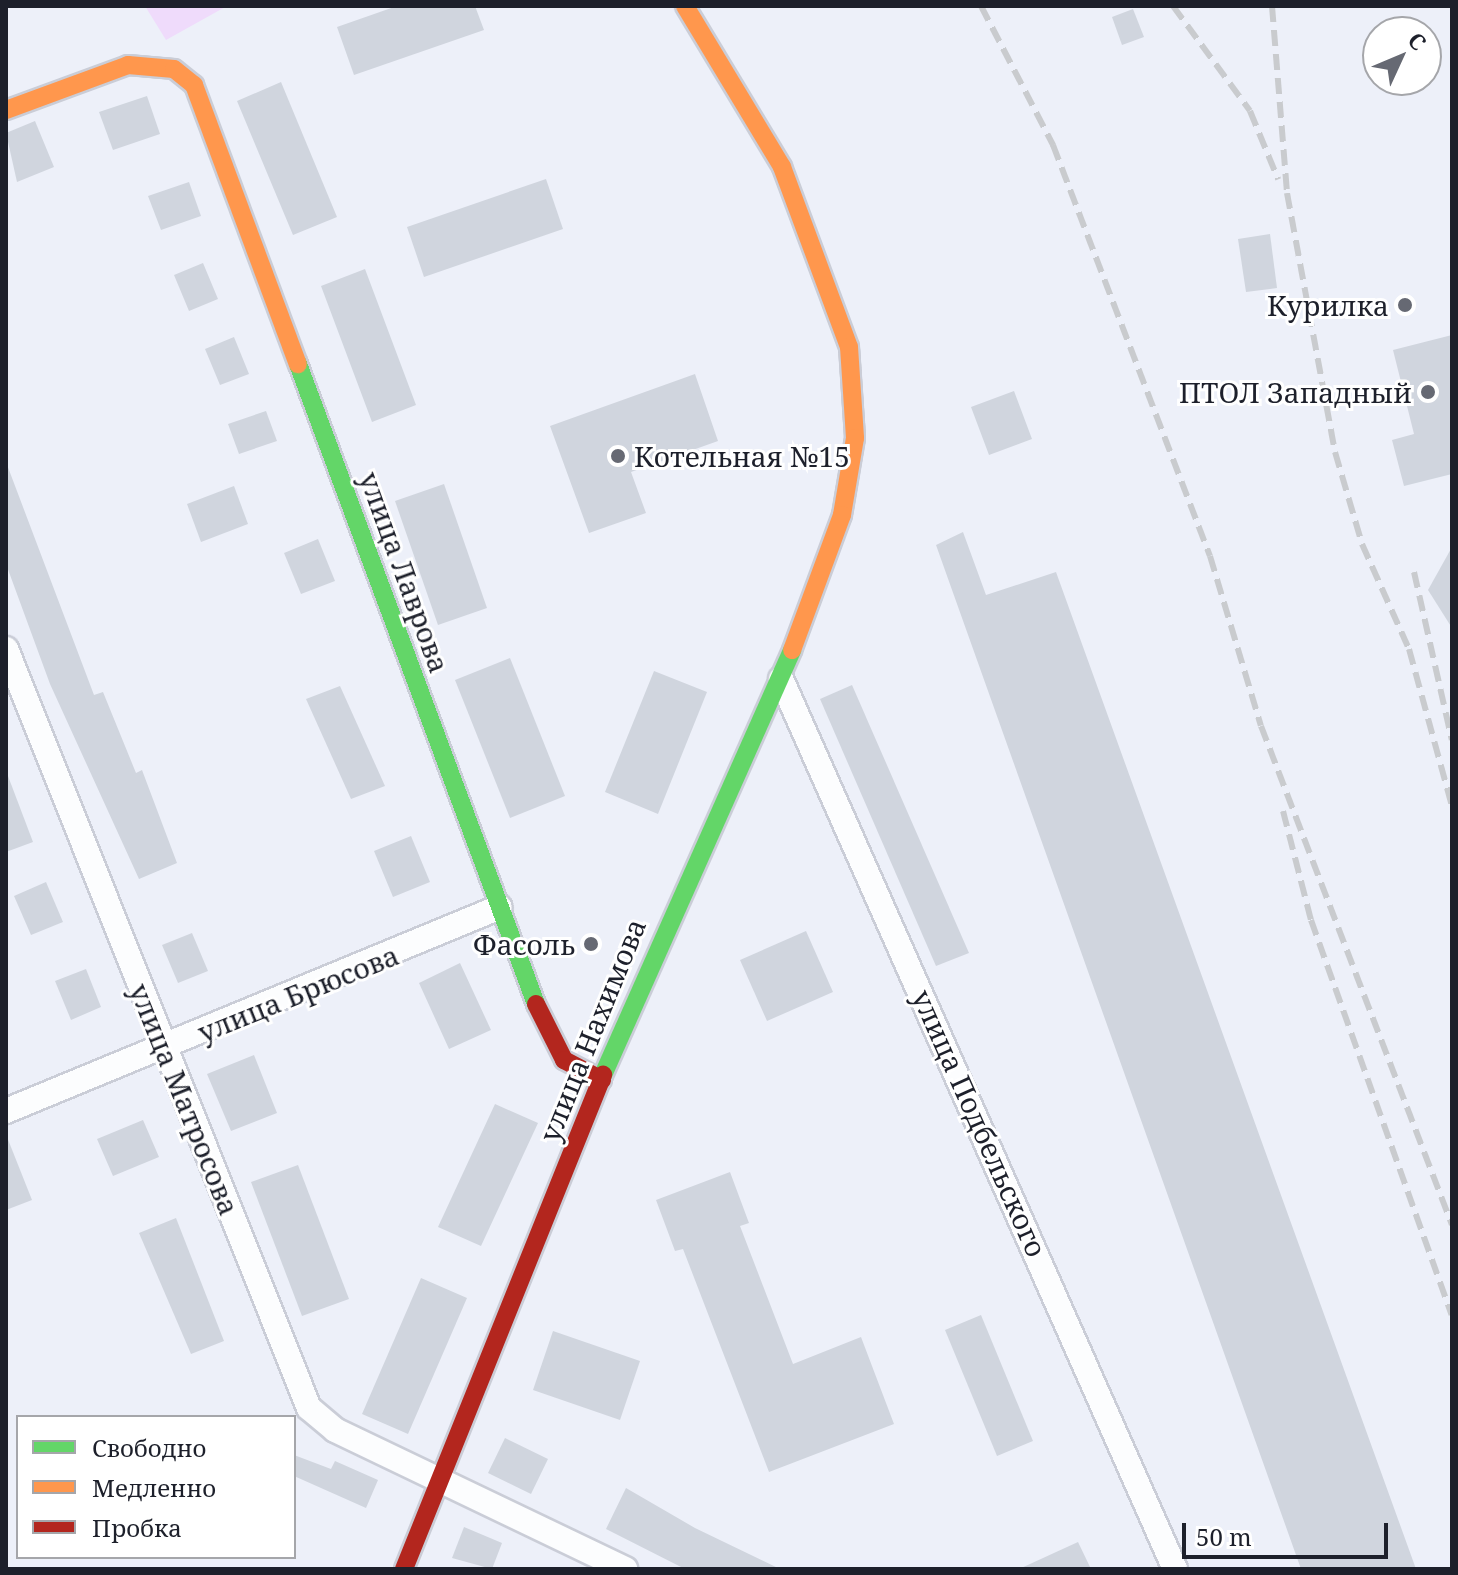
<!DOCTYPE html>
<meta charset="utf-8">
<style>
body{margin:0}
#map{position:relative;width:1458px;height:1575px;overflow:hidden;background:#edf0f9;font-family:"Noto Serif",serif}
div>[style]{position:absolute}
.green>*{inset:0;background:#efdbfb}
.building>*{inset:0;background:#d0d5de}
.roads{filter:drop-shadow(2px 0 #cacdd7) drop-shadow(-2px 0 #cacdd7) drop-shadow(0 2px #cacdd7) drop-shadow(0 -2px #cacdd7)}
.street>*{height:24px;margin:-12px;padding:0 12px;transform-origin:12px;border-radius:12px;background:#fcfdfe}
.fast>*{height:18px;margin:-9px;padding:0 9px;transform-origin:9px;border-radius:9px;background:#63d668}
.slow>*{height:18px;margin:-9px;padding:0 9px;transform-origin:9px;border-radius:9px;background:#ff974d}
.jam>*{height:18px;margin:-9px;padding:0 9px;transform-origin:9px;border-radius:9px;background:#b3261e}
.rail>*{height:6px;margin-top:-3px;transform-origin:0;background:repeating-linear-gradient(90deg,#c9cbce 0 16px,transparent 0 24px)}
.dots>*{width:22px;height:22px;translate:-50% -50%;box-sizing:border-box;border:4px solid #fff;border-radius:50%}
span{translate:-50% -50%;white-space:nowrap;text-align:center;line-height:1.15;-webkit-text-stroke:6px #fff;paint-order:stroke}
.poi-label{font-size:28px;color:#1d202b}
.right{translate:-100% -50%;text-align:right}
.left{translate:0 -50%;text-align:left}
.street-label{font-size:28px;color:#1d202b}
.frame{position:absolute;inset:0;border:8px solid #1d202b;pointer-events:none}
.legend{position:absolute;left:16px;top:1415px;width:280px;height:144px;box-sizing:border-box;background:#fff;border:2px solid #a5a6aa;margin:0;padding:10px 14px;list-style:none;font-size:24px;color:#1d202b}
.legend li{display:flex;align-items:center;gap:16px;height:40px}
.legend b{width:40px;border:2px solid #a5a6aa}
.north{position:absolute;left:1362px;top:16px;width:80px;height:80px;box-sizing:border-box;background:#fff;border:2px solid #a5a6aa;border-radius:50%;rotate:46deg;font-size:22px;font-weight:700;line-height:32px;text-align:center;color:#1d202b}
.north::after{content:'';display:block;margin:auto;width:28px;height:36px;background:#666973;clip-path:polygon(50% 0,100% 100%,50% 72%,0 100%)}
.scale{position:absolute;left:1182px;top:1523px;width:206px;height:36px;box-sizing:border-box;border:4px solid #1d202b;border-top:0;padding-left:10px;font-size:24px;line-height:28px;white-space:nowrap;color:#1d202b;-webkit-text-stroke:6px #fff;paint-order:stroke}
</style>
<div id="map">
<div class="green">
<div style="clip-path:polygon(145px 6px,227px 6px,166px 40px)"></div>
</div>
<div class="building">
<div style="clip-path:polygon(397px 6px,475px 6px,484px 30px,354px 75px,337px 27px)"></div>
<div style="clip-path:polygon(1133px 9px,1144px 37px,1122px 45px,1112px 17px)"></div>
<div style="clip-path:polygon(281px 82px,337px 217px,293px 235px,237px 101px)"></div>
<div style="clip-path:polygon(147px 96px,160px 134px,113px 150px,99px 112px)"></div>
<div style="clip-path:polygon(35px 121px,54px 167px,17px 182px,6px 133px)"></div>
<div style="clip-path:polygon(546px 179px,563px 229px,424px 277px,407px 227px)"></div>
<div style="clip-path:polygon(189px 182px,201px 216px,161px 230px,148px 196px)"></div>
<div style="clip-path:polygon(1270px 234px,1277px 288px,1246px 292px,1238px 239px)"></div>
<div style="clip-path:polygon(203px 263px,218px 299px,189px 311px,174px 275px)"></div>
<div style="clip-path:polygon(365px 269px,416px 405px,372px 422px,321px 286px)"></div>
<div style="clip-path:polygon(1452px 335px,1452px 474px,1404px 486px,1392px 440px,1414px 434px,1393px 350px)"></div>
<div style="clip-path:polygon(234px 337px,249px 374px,220px 385px,205px 349px)"></div>
<div style="clip-path:polygon(695px 374px,718px 441px,631px 472px,646px 513px,589px 533px,550px 426px)"></div>
<div style="clip-path:polygon(1014px 391px,1032px 439px,989px 455px,971px 407px)"></div>
<div style="clip-path:polygon(266px 411px,277px 441px,239px 454px,228px 424px)"></div>
<div style="clip-path:polygon(6px 462px,94px 695px,103px 692px,136px 773px,142px 770px,177px 863px,139px 879px,50px 684px,6px 564px)"></div>
<div style="clip-path:polygon(444px 484px,487px 608px,438px 625px,395px 501px)"></div>
<div style="clip-path:polygon(234px 486px,248px 524px,201px 542px,187px 504px)"></div>
<div style="clip-path:polygon(963px 532px,986px 595px,1056px 572px,1416px 1569px,1301px 1569px,936px 545px)"></div>
<div style="clip-path:polygon(318px 539px,335px 581px,301px 594px,284px 553px)"></div>
<div style="clip-path:polygon(1452px 547px,1452px 628px,1428px 590px)"></div>
<div style="clip-path:polygon(510px 658px,565px 796px,510px 818px,455px 680px)"></div>
<div style="clip-path:polygon(654px 671px,707px 692px,658px 814px,605px 792px)"></div>
<div style="clip-path:polygon(852px 685px,969px 953px,936px 966px,820px 699px)"></div>
<div style="clip-path:polygon(340px 686px,385px 786px,351px 799px,306px 699px)"></div>
<div style="clip-path:polygon(8px 776px,33px 842px,6px 852px,6px 777px)"></div>
<div style="clip-path:polygon(411px 836px,430px 882px,393px 897px,374px 851px)"></div>
<div style="clip-path:polygon(46px 882px,63px 922px,31px 935px,14px 896px)"></div>
<div style="clip-path:polygon(806px 931px,833px 992px,767px 1021px,740px 960px)"></div>
<div style="clip-path:polygon(192px 933px,208px 971px,178px 983px,162px 945px)"></div>
<div style="clip-path:polygon(460px 963px,491px 1030px,449px 1049px,419px 983px)"></div>
<div style="clip-path:polygon(86px 969px,101px 1007px,71px 1020px,55px 981px)"></div>
<div style="clip-path:polygon(254px 1055px,277px 1113px,231px 1131px,207px 1074px)"></div>
<div style="clip-path:polygon(495px 1104px,538px 1123px,481px 1246px,438px 1227px)"></div>
<div style="clip-path:polygon(143px 1120px,159px 1157px,113px 1176px,97px 1139px)"></div>
<div style="clip-path:polygon(7px 1137px,32px 1200px,6px 1210px,6px 1138px)"></div>
<div style="clip-path:polygon(298px 1165px,349px 1299px,302px 1316px,251px 1182px)"></div>
<div style="clip-path:polygon(730px 1172px,749px 1223px,740px 1226px,793px 1364px,861px 1337px,894px 1424px,769px 1472px,683px 1249px,675px 1251px,656px 1200px)"></div>
<div style="clip-path:polygon(176px 1218px,224px 1341px,191px 1354px,139px 1233px)"></div>
<div style="clip-path:polygon(421px 1278px,467px 1298px,408px 1434px,362px 1414px)"></div>
<div style="clip-path:polygon(981px 1315px,1033px 1441px,997px 1456px,945px 1330px)"></div>
<div style="clip-path:polygon(553px 1331px,640px 1361px,620px 1420px,533px 1390px)"></div>
<div style="clip-path:polygon(505px 1438px,548px 1459px,531px 1494px,488px 1473px)"></div>
<div style="clip-path:polygon(294px 1455px,331px 1469px,335px 1461px,378px 1480px,366px 1508px,294px 1476px)"></div>
<div style="clip-path:polygon(626px 1488px,695px 1528px,780px 1569px,685px 1569px,606px 1529px)"></div>
<div style="clip-path:polygon(464px 1527px,502px 1543px,492px 1569px,452px 1558px)"></div>
<div style="clip-path:polygon(1078px 1542px,1091px 1569px,1019px 1569px)"></div>
</div>
<div class="roads">
<div class="street">
<div style="left:6px;top:649px;width:817px;rotate:68.24deg"></div>
<div style="left:309px;top:1408px;width:34px;rotate:40deg"></div>
<div style="left:335px;top:1430px;width:322px;rotate:25.6deg"></div>
<div style="left:781px;top:679px;width:973px;rotate:66.12deg"></div>
<div style="left:6px;top:1111px;width:534px;rotate:-22.44deg"></div>
</div>
<div class="fast">
<div style="left:298px;top:364px;width:683px;rotate:69.6deg"></div>
<div style="left:603px;top:1075px;width:465px;rotate:-66deg"></div>
</div>
<div class="slow">
<div style="left:685px;top:6px;width:188px;rotate:58.9deg"></div>
<div style="left:782px;top:167px;width:192px;rotate:69.6deg"></div>
<div style="left:849px;top:347px;width:91px;rotate:86.2deg"></div>
<div style="left:855px;top:438px;width:78px;rotate:99.6deg"></div>
<div style="left:842px;top:515px;width:144px;rotate:110.3deg"></div>
<div style="left:6px;top:110px;width:130px;rotate:-20.2deg"></div>
<div style="left:128px;top:65px;width:46px;rotate:5deg"></div>
<div style="left:174px;top:69px;width:26px;rotate:39deg"></div>
<div style="left:194px;top:85px;width:298px;rotate:69.6deg"></div>
</div>
<div class="jam">
<div style="left:536px;top:1004px;width:63px;rotate:63.4deg"></div>
<div style="left:564px;top:1060px;width:43px;rotate:27.8deg"></div>
<div style="left:404px;top:1569px;width:533px;rotate:-68.06deg"></div>
</div>
</div>
<div class="rail">
<div style="left:981px;top:6px;width:157px;rotate:62.6deg"></div>
<div style="left:1053px;top:145px;width:440px;rotate:69.1deg"></div>
<div style="left:1210px;top:556px;width:177px;rotate:73.3deg"></div>
<div style="left:1261px;top:726px;width:534px;rotate:69.05deg"></div>
<div style="left:1173px;top:6px;width:130px;rotate:53.7deg"></div>
<div style="left:1250px;top:111px;width:74px;rotate:67.6deg"></div>
<div style="left:1272px;top:6px;width:188px;rotate:85.4deg"></div>
<div style="left:1287px;top:193px;width:263px;rotate:79.5deg"></div>
<div style="left:1335px;top:452px;width:96px;rotate:73.6deg"></div>
<div style="left:1362px;top:544px;width:115px;rotate:65.9deg"></div>
<div style="left:1409px;top:649px;width:163px;rotate:74.7deg"></div>
<div style="left:1414px;top:572px;width:172px;rotate:77.3deg"></div>
<div style="left:1283px;top:811px;width:113px;rotate:75.6deg"></div>
<div style="left:1311px;top:920px;width:419px;rotate:70.4deg"></div>
</div>
<div class="dots">
<div style="left:1405px;top:305px;background:#666973"></div>
<div style="left:1428px;top:392px;background:#666973"></div>
<div style="left:618px;top:456px;background:#666973"></div>
<div style="left:591px;top:944px;background:#666973"></div>
</div>
<div class="poi-label">
<span class="right" style="left:1389px;top:305px">Курилка</span>
<span class="right" style="left:1412px;top:392px">ПТОЛ Западный</span>
<span class="left" style="left:634px;top:456px">Котельная №15</span>
<span class="right" style="left:575px;top:944px">Фасоль</span>
</div>
<div class="street-label">
<span style="left:405px;top:572px;rotate:70deg">улица Лаврова</span>
<span style="left:298px;top:993px;rotate:-22deg">улица Брюсова</span>
<span style="left:592px;top:1030px;rotate:-68deg">улица Нахимова</span>
<span style="left:185px;top:1099px;rotate:68deg">улица Матросова</span>
<span style="left:980px;top:1123px;rotate:66deg">улица Подбельского</span>
</div>
<div class="frame"></div>
<ul class="legend">
<li><b style="height:10px;background:#63d668"></b>Свободно</li>
<li><b style="height:10px;background:#ff974d"></b>Медленно</li>
<li><b style="height:10px;background:#b3261e"></b>Пробка</li>
</ul>
<div class="north">С</div>
<div class="scale">50 m</div>
</div>
